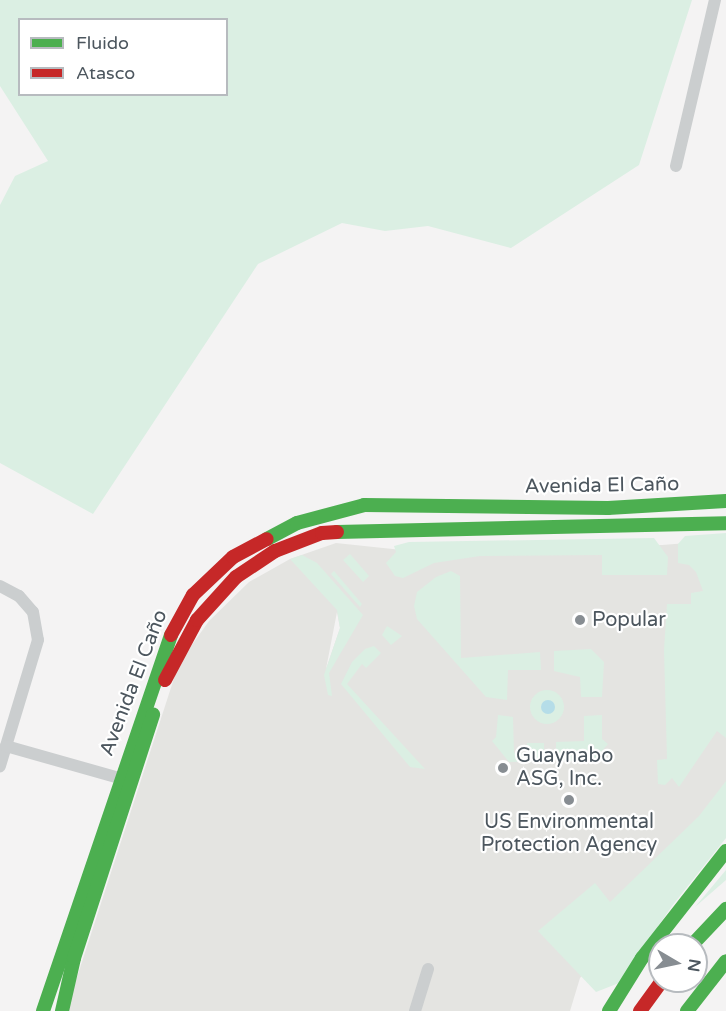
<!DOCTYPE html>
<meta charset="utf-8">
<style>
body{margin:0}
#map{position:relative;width:726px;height:1011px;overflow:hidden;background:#f4f3f3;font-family:"Varela Round",sans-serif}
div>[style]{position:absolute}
.commercial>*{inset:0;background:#e4e4e1}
.green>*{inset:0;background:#dbefe3}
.round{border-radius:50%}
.water>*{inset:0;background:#b5dde8}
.street>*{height:12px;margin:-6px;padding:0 6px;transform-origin:6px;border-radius:6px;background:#cbcecf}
.fast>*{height:14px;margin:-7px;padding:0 7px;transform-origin:7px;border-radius:7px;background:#4caf50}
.jam>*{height:14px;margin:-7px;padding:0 7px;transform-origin:7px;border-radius:7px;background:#c62828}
.dots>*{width:16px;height:16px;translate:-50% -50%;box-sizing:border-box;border:3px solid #fff;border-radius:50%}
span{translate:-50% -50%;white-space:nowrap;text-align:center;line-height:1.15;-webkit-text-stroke:4.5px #fff;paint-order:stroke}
.street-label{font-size:20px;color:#4c565e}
.poi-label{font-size:20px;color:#4c565e}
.left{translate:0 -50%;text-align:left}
.legend{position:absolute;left:18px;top:18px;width:210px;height:78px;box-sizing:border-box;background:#fff;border:2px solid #b7bbbf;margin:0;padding:8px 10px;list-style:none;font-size:18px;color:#4c565e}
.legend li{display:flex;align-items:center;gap:12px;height:30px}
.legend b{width:30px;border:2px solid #b7bbbf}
.north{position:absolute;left:648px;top:933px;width:60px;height:60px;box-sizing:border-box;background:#fff;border:2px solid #b7bbbf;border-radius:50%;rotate:99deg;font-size:16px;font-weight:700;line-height:24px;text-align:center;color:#4c565e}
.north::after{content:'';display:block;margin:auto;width:21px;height:27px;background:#878d92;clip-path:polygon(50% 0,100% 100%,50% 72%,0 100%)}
</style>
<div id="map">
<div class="commercial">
<div style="clip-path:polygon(evenodd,726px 540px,726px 809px,580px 978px,570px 1011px,66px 1011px,179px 663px,209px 621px,249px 582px,290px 559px,336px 543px,402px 550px,662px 545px,726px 540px,337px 612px,340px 628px,326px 669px,337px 612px)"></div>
</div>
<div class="green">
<div style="clip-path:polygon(evenodd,0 0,692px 0,639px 165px,511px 248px,428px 226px,385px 231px,342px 223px,258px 264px,93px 514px,0 463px,0 205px,15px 176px,48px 161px,0 86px,0 0,20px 20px,226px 20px,226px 94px,20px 94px,20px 20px)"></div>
<div style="clip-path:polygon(726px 533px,726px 738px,717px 731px,679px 787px,672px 778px,665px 785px,658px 784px,657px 760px,667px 759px,664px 650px,667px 604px,691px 604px,691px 593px,703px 591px,696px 572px,689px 565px,678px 563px,678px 544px,685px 536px)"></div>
<div style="clip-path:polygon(654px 538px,668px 557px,667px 575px,602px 575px,602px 555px,480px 556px,434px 563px,403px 578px,395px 576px,386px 563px,396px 552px,394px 546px,409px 542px)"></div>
<div style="clip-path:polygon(350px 554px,369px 576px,363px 582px,343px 560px)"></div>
<div style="clip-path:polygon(302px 555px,317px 563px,363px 615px,329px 673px,332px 696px,328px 695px,324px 675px,340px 628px,337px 610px,290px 559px)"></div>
<div style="clip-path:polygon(334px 571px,362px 604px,360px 607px,331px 574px)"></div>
<div style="clip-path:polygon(451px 571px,460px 576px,461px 658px,540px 652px,541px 670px,508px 670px,507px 700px,486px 697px,417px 619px,414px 606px,417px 592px,436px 577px)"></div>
<div style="clip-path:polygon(387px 626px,402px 636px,391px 645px,382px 635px)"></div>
<div style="clip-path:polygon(374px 646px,381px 653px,366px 668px,362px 664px,347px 684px,425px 769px,410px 767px,341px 684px,352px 662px,365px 649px)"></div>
<div style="clip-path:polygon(591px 649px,604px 662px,602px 697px,581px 697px,580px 677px,554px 671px,554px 651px)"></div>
<div class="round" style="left:530px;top:690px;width:34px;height:34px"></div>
<div style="clip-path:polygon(498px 715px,513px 717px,514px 753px,527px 754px,527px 743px,544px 743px,544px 761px,509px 762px,492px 741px,496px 737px)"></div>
<div style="clip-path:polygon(602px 715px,602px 739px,608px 744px,594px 760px,556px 761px,556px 742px,584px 741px,584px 716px)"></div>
<div style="clip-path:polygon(726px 781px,726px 838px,672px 906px,619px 983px,596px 992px,538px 931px,595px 883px,610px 902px,699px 816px)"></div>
<div style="clip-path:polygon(726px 870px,726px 880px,695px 907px)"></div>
</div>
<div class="water">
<div class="round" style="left:541px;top:700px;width:14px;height:14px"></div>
</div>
<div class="street">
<div style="left:676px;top:166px;width:171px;rotate:-76.8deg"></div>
<div style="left:0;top:586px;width:21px;rotate:28deg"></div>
<div style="left:19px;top:596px;width:21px;rotate:49deg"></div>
<div style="left:33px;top:612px;width:28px;rotate:80deg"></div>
<div style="left:38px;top:640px;width:132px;rotate:106.8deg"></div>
<div style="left:6px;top:746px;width:125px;rotate:15.8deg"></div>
<div style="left:415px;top:1011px;width:44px;rotate:-72.8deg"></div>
</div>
<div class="fast">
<div style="left:337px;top:532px;width:389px;rotate:-1.3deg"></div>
<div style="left:267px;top:539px;width:34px;rotate:-28deg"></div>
<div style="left:297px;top:523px;width:69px;rotate:-15deg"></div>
<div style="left:364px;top:505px;width:244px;rotate:0.7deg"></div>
<div style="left:608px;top:508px;width:118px;rotate:-3.4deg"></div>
<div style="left:692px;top:945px;width:50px;rotate:-46.6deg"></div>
<div style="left:43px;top:1011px;width:397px;rotate:-71.2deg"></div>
<div style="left:62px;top:1011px;width:54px;rotate:-77.2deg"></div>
<div style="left:74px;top:958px;width:256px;rotate:-72deg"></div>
<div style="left:609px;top:1011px;width:62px;rotate:-58.1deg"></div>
<div style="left:642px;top:958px;width:136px;rotate:-51.9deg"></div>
<div style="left:687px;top:1011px;width:63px;rotate:-52deg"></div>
</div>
<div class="jam">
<div style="left:171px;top:635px;width:46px;rotate:-61.2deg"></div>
<div style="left:193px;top:595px;width:55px;rotate:-43.5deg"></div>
<div style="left:233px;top:557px;width:38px;rotate:-28deg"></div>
<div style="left:165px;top:680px;width:68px;rotate:-61.9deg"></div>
<div style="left:197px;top:620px;width:58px;rotate:-47.8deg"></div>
<div style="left:236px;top:577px;width:47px;rotate:-33.7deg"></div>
<div style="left:275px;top:551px;width:50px;rotate:-21deg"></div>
<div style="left:322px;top:533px;width:15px;rotate:-4deg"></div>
<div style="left:640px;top:1011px;width:37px;rotate:-54deg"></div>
</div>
<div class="dots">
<div style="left:580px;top:620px;background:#878d92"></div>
<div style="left:503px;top:768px;background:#878d92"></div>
<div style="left:569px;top:800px;background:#878d92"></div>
</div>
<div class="street-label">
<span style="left:602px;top:486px;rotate:-1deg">Avenida El Caño</span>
<span style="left:134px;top:683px;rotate:-69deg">Avenida El Caño</span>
</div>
<div class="poi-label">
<span class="left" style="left:592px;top:620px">Popular</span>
<span class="left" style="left:516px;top:768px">Guaynabo<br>ASG, Inc.</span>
<span style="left:569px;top:834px">US Environmental<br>Protection Agency</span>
</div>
<ul class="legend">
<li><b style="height:8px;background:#4caf50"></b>Fluido</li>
<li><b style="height:8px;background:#c62828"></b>Atasco</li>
</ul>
<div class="north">N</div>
</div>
